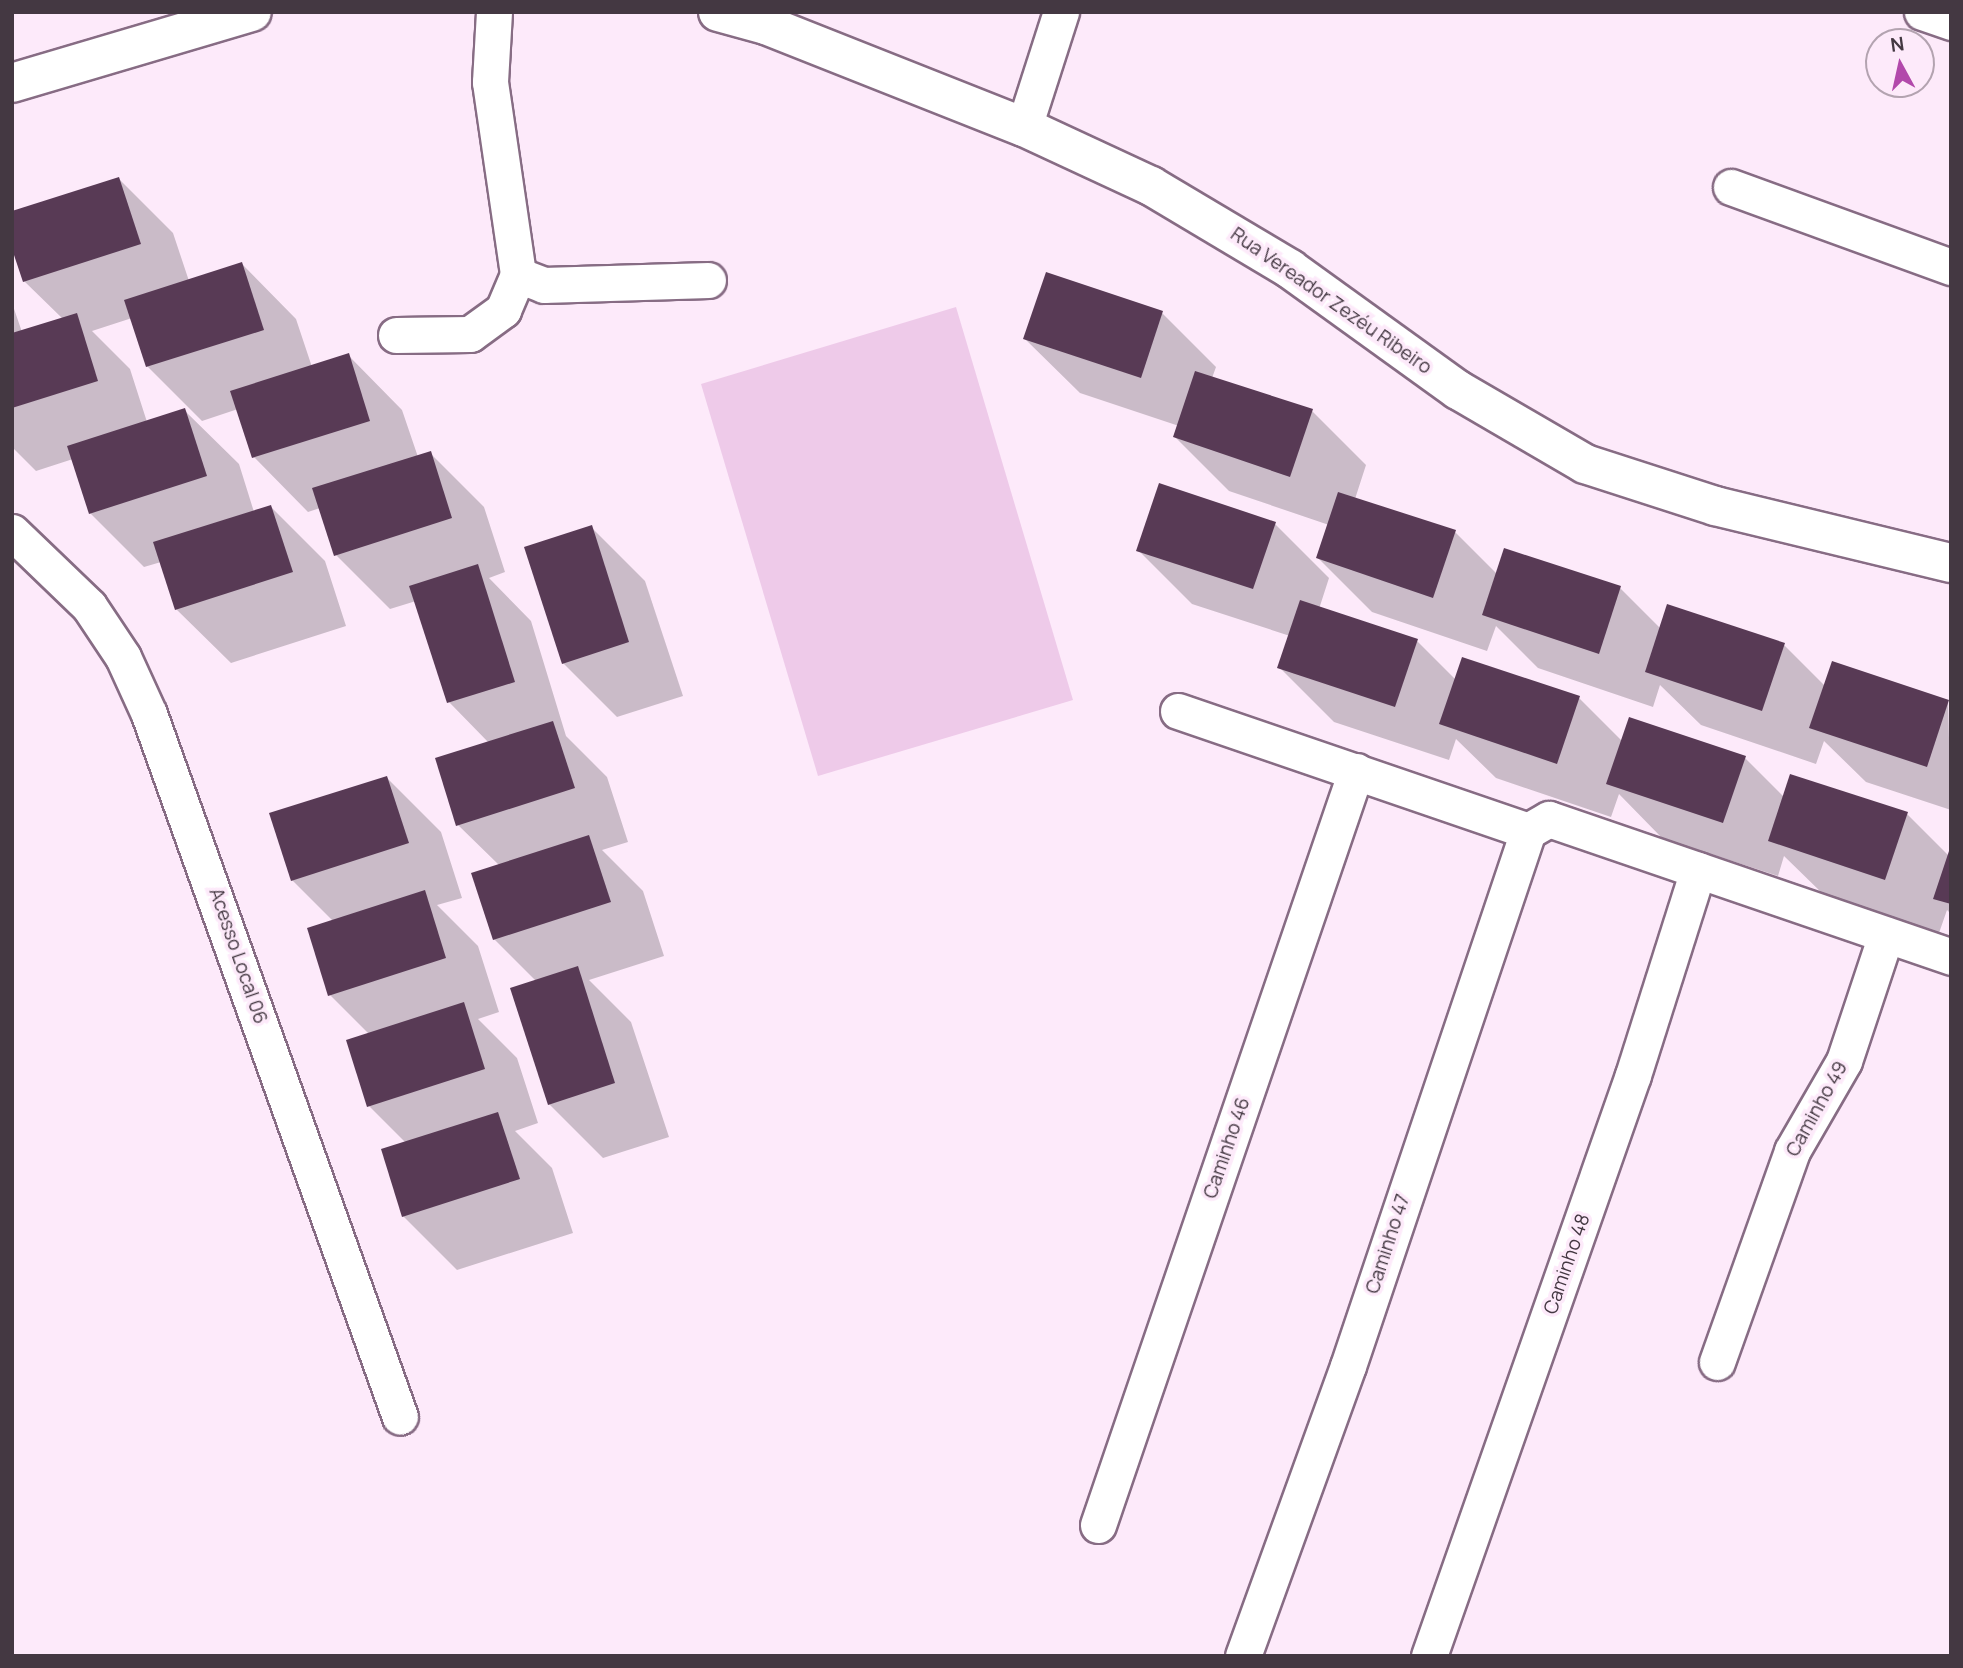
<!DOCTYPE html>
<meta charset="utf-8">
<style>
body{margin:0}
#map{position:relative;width:1963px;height:1668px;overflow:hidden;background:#fdeafa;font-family:Manrope,sans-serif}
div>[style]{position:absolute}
.green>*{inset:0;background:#eecae9}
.shadow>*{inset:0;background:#0003}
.building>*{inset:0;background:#583a55}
.roads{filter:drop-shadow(2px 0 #876c84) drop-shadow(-2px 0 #876c84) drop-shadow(0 2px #876c84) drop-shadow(0 -2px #876c84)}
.minor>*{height:35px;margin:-17.5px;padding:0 17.5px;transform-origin:17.5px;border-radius:17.5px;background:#fff}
.secondary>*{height:38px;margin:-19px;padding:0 19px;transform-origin:19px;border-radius:19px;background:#fff}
span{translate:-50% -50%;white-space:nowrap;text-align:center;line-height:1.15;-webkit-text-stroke:7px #fdeafa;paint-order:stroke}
.street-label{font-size:19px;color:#443842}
.frame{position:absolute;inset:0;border:14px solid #443842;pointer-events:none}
.north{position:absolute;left:1865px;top:28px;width:70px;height:70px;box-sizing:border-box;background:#fdeafa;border:2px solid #b3a3b0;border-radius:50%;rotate:352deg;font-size:19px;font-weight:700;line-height:28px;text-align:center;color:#443842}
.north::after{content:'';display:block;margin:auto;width:24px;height:32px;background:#b249ab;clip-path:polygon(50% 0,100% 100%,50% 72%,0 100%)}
</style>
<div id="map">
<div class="green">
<div style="clip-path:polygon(956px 307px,1073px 700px,818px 776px,701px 384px)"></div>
</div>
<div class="shadow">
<div style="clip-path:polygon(119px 179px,173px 233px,189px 281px,242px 264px,296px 319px,312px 367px,348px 355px,402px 410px,418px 457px,430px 453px,484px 507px,505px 572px,489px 578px,531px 621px,566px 736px,607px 777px,628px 842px,602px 850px,643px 891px,664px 956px,589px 980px,631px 1022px,669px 1137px,603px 1158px,549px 1104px,536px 981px,494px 939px,499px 865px,458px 825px,489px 743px,449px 702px,416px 601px,390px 609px,336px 555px,320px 508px,308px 512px,254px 457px,238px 409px,202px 421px,147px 366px,132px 318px,92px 331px,130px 369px,147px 422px,184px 410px,239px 464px,254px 512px,271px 507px,325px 561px,346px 626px,231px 663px,176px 609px,161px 562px,144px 567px,90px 513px,73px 459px,36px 471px,12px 447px,12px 303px,22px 332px,63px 319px,24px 281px)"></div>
<div style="clip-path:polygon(1162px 313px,1216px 367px,1212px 378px,1312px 411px,1366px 465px,1355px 499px,1455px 532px,1497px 574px,1620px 588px,1661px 629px,1784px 645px,1825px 686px,1948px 701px,1951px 810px,1866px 782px,1824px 741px,1816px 764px,1701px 725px,1660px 685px,1653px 707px,1538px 668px,1496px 626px,1487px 651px,1372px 612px,1318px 558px,1329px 525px,1229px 491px,1175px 437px,1179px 426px,1080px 393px,1025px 339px)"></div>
<div style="clip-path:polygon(1275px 524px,1329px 578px,1319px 609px,1417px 641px,1456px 680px,1579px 698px,1622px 741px,1745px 758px,1784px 797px,1907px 814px,1949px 856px,1951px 852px,1951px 914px,1947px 910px,1939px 933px,1824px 895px,1784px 856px,1778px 876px,1662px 838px,1619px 794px,1611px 817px,1496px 778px,1456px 739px,1449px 760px,1334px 722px,1279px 667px,1290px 636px,1192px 604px,1138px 550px)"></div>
<div style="clip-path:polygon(591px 527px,645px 581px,683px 696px,617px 717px,563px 663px)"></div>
<div style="clip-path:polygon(387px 778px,441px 832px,462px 898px,437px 905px,478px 946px,499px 1012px,478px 1019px,517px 1058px,538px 1123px,515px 1131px,552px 1168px,573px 1233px,457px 1270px,403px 1216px,406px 1143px,369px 1106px,369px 1034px,330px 995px,333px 921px,292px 880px)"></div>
</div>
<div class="building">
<div style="clip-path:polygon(119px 177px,141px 244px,23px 282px,12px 249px,12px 211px)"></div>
<div style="clip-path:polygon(242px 262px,264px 330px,146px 367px,124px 300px)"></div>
<div style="clip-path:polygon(1046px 272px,1163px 311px,1141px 378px,1023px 339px)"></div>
<div style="clip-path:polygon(77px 313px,98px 381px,12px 408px,12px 333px)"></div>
<div style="clip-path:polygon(349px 353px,370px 421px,252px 458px,230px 391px)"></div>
<div style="clip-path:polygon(1195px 371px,1313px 409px,1290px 477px,1173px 437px)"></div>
<div style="clip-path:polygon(185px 408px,207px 476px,89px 514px,67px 446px)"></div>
<div style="clip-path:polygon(431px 451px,452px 518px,334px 556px,312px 488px)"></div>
<div style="clip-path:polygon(1159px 483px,1276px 522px,1253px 589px,1136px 551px)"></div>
<div style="clip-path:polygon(1338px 492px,1456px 530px,1433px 598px,1316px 558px)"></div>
<div style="clip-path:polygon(271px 505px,293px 572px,175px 610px,153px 542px)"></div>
<div style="clip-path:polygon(592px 525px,629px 642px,562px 664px,524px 547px)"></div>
<div style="clip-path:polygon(1504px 548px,1621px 586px,1599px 654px,1482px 615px)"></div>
<div style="clip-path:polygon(478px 564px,515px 682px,447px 703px,409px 586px)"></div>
<div style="clip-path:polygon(1300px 600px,1418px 639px,1395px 707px,1277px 668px)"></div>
<div style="clip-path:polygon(1667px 604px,1785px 643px,1762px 711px,1645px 672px)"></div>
<div style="clip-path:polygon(1462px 657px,1580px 696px,1557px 764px,1439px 724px)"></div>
<div style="clip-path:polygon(1832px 661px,1949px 700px,1927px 767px,1809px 728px)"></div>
<div style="clip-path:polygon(1629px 717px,1746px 756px,1723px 823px,1606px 784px)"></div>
<div style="clip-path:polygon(553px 721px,575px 788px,456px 826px,435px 758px)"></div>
<div style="clip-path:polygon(1790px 774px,1908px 812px,1885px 880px,1768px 841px)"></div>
<div style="clip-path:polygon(387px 776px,409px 843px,291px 881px,269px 813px)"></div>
<div style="clip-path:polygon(589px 835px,611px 902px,493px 940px,471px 873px)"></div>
<div style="clip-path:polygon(1950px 848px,1951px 848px,1951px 904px,1933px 899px)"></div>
<div style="clip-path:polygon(425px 890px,446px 958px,328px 996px,307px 928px)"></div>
<div style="clip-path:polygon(578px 966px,615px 1083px,548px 1105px,510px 988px)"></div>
<div style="clip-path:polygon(464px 1002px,485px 1069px,367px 1107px,346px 1040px)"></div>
<div style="clip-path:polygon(498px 1112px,520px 1179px,402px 1217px,381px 1149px)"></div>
</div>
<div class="roads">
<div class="minor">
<div style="left:494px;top:12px;width:70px;rotate:93.3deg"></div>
<div style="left:490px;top:82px;width:195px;rotate:81.7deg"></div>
<div style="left:518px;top:275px;width:28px;rotate:21deg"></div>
<div style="left:544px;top:285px;width:164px;rotate:-1.7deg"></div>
<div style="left:1922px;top:12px;width:31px;rotate:19deg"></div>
<div style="left:1024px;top:127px;width:121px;rotate:-72.2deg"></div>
<div style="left:1731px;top:187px;width:234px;rotate:20deg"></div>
<div style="left:396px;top:335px;width:74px;rotate:-0.8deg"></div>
<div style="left:470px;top:334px;width:41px;rotate:-36deg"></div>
<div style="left:503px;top:310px;width:38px;rotate:-67deg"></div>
<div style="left:12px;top:532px;width:107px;rotate:43.9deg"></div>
<div style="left:89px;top:606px;width:61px;rotate:56.3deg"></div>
<div style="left:123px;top:657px;width:63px;rotate:65.5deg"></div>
<div style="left:149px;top:714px;width:746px;rotate:70.35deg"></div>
<div style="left:1178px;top:711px;width:370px;rotate:18.9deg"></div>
<div style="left:1528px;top:831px;width:24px;rotate:-30deg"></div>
<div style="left:1549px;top:819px;width:425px;rotate:18.9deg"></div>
<div style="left:1717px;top:1362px;width:224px;rotate:-70.4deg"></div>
<div style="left:1792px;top:1151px;width:104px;rotate:-60deg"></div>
<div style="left:1844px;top:1061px;width:133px;rotate:-71.6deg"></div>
<div style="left:1098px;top:1525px;width:797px;rotate:-71.11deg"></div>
<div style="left:1243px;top:1656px;width:308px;rotate:-70.1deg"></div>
<div style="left:1348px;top:1366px;width:564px;rotate:-71.4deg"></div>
<div style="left:1429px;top:1656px;width:616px;rotate:-70.65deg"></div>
<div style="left:1633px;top:1075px;width:215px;rotate:-72.4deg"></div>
</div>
<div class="secondary">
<div style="left:718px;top:12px;width:50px;rotate:15.2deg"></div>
<div style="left:766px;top:25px;width:277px;rotate:21.6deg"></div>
<div style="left:1024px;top:127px;width:140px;rotate:24.9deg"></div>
<div style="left:1151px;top:186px;width:162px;rotate:30.8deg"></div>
<div style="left:1290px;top:269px;width:207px;rotate:35.8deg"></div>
<div style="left:1458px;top:390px;width:147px;rotate:30.2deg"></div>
<div style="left:1585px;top:464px;width:137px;rotate:17.9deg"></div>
<div style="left:1715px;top:506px;width:243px;rotate:13.6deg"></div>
<div style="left:12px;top:83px;width:250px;rotate:-16.5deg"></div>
</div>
</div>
<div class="street-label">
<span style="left:1331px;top:301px;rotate:35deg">Rua Vereador Zezéu Ribeiro</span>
<span style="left:238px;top:956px;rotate:71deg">Acesso Local 06</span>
<span style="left:1817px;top:1109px;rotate:-61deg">Caminho 49</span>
<span style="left:1227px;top:1148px;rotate:-71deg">Caminho 46</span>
<span style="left:1388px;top:1244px;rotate:-72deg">Caminho 47</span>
<span style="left:1567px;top:1264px;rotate:-71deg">Caminho 48</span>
</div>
<div class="frame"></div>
<div class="north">N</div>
</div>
